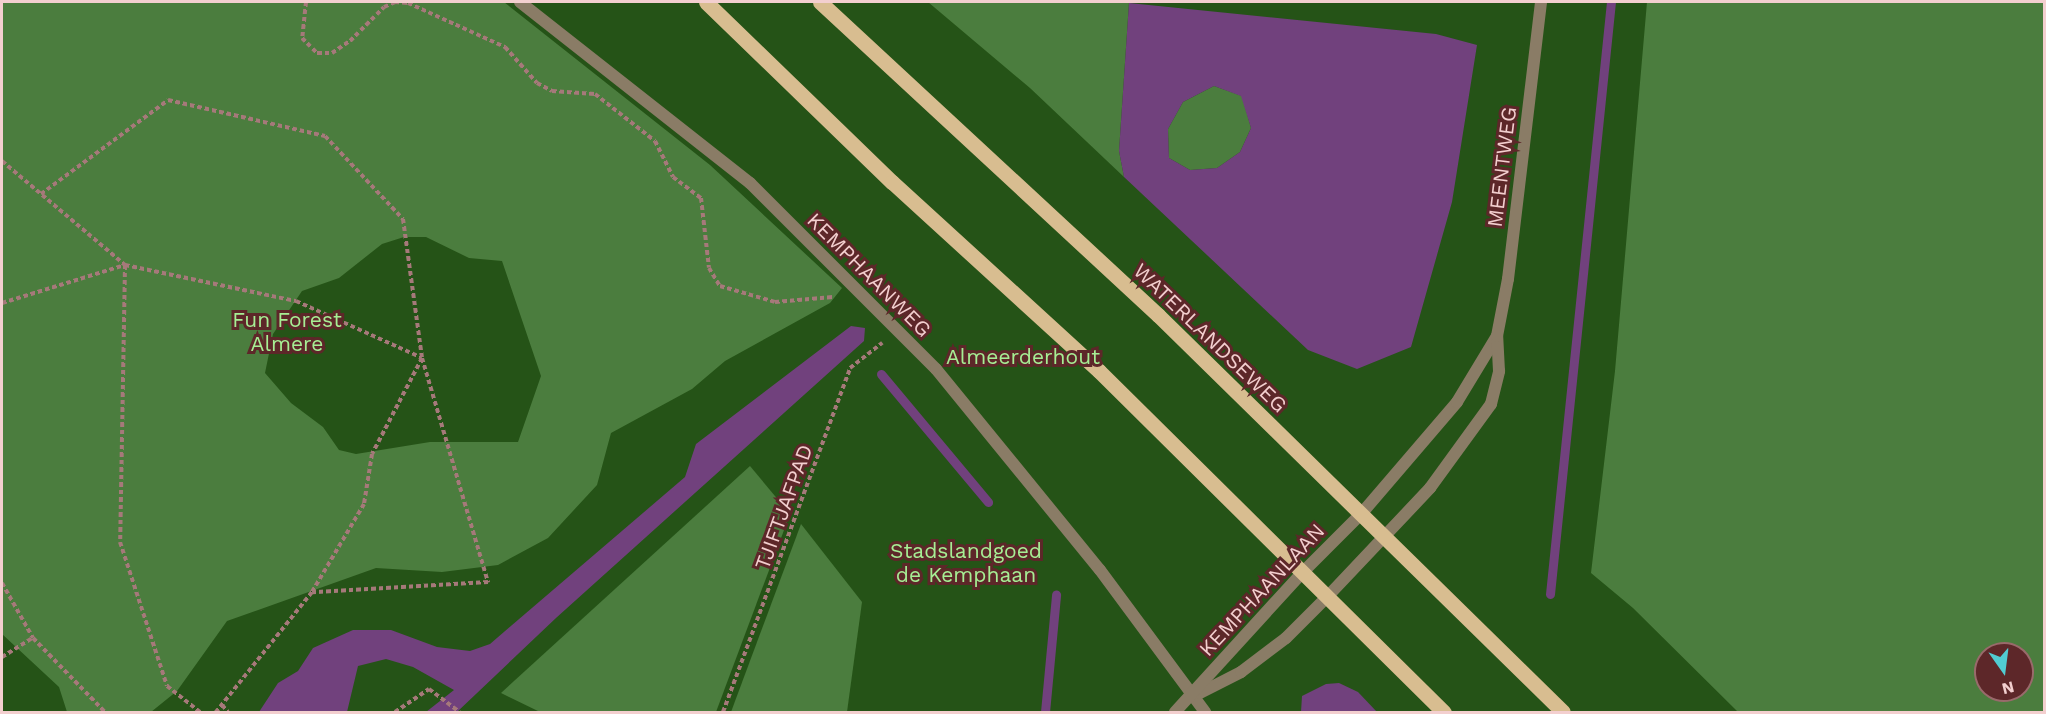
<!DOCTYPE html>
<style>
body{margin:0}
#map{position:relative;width:2046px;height:714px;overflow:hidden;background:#5d2729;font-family:"Work Sans",sans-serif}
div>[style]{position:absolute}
.green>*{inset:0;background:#255317}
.forest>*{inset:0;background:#4b7d3e}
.water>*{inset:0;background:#71417d}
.stream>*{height:9px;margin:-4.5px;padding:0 4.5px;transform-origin:4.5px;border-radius:4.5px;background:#71417d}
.path>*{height:4px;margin-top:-2px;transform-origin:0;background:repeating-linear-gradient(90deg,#a6797a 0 4.5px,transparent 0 7.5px)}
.minor>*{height:12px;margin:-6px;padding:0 6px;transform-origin:6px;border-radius:6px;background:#8a7c66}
.tertiary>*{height:12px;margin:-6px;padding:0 6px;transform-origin:6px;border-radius:6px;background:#8a7c66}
.primary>*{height:15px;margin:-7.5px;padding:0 7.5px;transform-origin:7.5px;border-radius:7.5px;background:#d8bd90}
span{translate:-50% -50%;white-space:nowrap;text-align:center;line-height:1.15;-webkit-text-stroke:6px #5d2729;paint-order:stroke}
.street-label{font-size:21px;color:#f3cfcf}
.park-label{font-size:21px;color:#a6ee94}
.frame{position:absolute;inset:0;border:3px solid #f3cfcf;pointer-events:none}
.north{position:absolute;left:1974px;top:642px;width:60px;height:60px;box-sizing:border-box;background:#5d2729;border:2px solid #996a6b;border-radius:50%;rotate:166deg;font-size:16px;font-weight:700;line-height:24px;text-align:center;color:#f3cfcf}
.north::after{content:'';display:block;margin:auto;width:21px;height:27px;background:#51ccd2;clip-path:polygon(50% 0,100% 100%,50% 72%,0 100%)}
</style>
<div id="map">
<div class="green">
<div style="clip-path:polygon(evenodd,2px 2px,2044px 2px,2044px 712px,2px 712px,2px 2px,1986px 654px,2022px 654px,2022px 690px,1986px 690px,1986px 654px)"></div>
</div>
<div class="forest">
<div style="clip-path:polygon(evenodd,2px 2px,504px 2px,710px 165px,842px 288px,830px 303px,725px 361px,692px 389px,611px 433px,597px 485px,548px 538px,498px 565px,442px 572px,376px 568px,227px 621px,177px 691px,151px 712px,67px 712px,59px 687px,2px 634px,2px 2px,404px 237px,426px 237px,469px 258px,502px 261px,541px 376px,518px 442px,430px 442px,356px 454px,339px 450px,323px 427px,291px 403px,265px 373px,273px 334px,302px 291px,339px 278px,382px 244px,404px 237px)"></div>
<div style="clip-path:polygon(928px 2px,1129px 3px,1119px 151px,1124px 177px,1030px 88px)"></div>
<div style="clip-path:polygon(evenodd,1647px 2px,2044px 2px,2044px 712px,1738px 712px,1633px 608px,1591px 573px,1615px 371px,1647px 2px,1986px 654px,2022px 654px,2022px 690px,1986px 690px,1986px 654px)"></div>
<div style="clip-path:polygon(1214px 86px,1242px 96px,1251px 128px,1240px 152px,1217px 168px,1190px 170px,1169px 158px,1168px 129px,1183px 102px)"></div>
<div style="clip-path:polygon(750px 466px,790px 514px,716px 712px,540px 712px,501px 693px)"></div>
<div style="clip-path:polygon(801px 524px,862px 602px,847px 712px,731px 712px)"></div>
</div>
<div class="water">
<div style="clip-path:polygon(evenodd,1129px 3px,1436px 34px,1477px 45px,1452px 202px,1411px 347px,1357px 369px,1308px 350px,1124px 177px,1119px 151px,1129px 3px,1214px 86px,1241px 96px,1251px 128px,1240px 152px,1217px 168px,1190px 170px,1169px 158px,1168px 129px,1183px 102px,1214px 86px)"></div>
<div style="clip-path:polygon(851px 326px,865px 328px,864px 341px,556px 618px,457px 712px,426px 712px,454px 690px,413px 667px,386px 659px,358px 666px,347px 712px,259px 712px,278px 683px,298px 671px,313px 648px,353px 630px,391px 630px,437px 647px,470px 651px,490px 644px,685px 477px,696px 444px)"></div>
<div style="clip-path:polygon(1339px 683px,1358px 692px,1377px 712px,1301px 712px,1302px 696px,1326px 684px)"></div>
</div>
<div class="stream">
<div style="left:881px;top:374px;width:167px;rotate:50.1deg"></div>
<div style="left:1550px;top:594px;width:595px;rotate:-84.12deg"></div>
<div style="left:1045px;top:712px;width:118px;rotate:-84.6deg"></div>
</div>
<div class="path">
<div style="left:306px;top:2px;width:36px;rotate:96deg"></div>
<div style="left:302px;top:38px;width:21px;rotate:45deg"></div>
<div style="left:317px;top:53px;width:15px"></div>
<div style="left:332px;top:53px;width:22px;rotate:-34deg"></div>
<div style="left:350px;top:41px;width:48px;rotate:-45deg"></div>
<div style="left:384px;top:7px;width:12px;rotate:-24deg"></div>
<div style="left:395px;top:2px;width:13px;rotate:4deg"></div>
<div style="left:408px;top:3px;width:107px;rotate:24.4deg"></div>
<div style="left:505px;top:47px;width:48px;rotate:48.4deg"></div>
<div style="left:537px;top:83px;width:17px;rotate:28deg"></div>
<div style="left:552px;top:91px;width:43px;rotate:4deg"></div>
<div style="left:595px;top:94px;width:76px;rotate:38.1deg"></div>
<div style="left:655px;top:141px;width:40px;rotate:63.4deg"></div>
<div style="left:673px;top:177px;width:35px;rotate:37deg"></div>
<div style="left:701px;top:198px;width:70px;rotate:83.5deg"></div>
<div style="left:709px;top:268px;width:21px;rotate:59deg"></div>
<div style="left:720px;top:286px;width:57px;rotate:16.2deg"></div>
<div style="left:775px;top:302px;width:58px;rotate:-4.9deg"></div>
<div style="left:2px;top:161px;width:161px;rotate:40.2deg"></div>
<div style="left:125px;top:265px;width:175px;rotate:11.9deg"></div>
<div style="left:296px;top:301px;width:138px;rotate:24.3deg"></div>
<div style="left:422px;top:358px;width:108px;rotate:117.5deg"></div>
<div style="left:372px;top:454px;width:51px;rotate:99.1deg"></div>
<div style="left:364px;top:504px;width:102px;rotate:120.6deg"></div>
<div style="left:312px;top:592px;width:154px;rotate:128.7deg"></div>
<div style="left:41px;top:194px;width:158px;rotate:-36.5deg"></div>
<div style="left:168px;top:100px;width:161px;rotate:12.9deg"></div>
<div style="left:325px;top:136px;width:114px;rotate:46.8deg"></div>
<div style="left:403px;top:219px;width:140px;rotate:82.2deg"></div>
<div style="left:422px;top:358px;width:234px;rotate:73.6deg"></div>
<div style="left:488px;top:582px;width:176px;rotate:176.7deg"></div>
<div style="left:2px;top:303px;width:129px;rotate:-17.2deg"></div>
<div style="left:125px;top:265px;width:277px;rotate:91deg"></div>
<div style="left:120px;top:542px;width:151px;rotate:71.9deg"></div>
<div style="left:167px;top:686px;width:42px;rotate:38.2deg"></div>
<div style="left:2px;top:583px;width:63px;rotate:60.6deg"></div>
<div style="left:33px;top:638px;width:103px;rotate:45.8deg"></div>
<div style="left:2px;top:657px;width:36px;rotate:-32deg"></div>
<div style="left:222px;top:705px;width:9px;rotate:49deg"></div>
<div style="left:395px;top:712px;width:41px;rotate:-34.1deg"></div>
<div style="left:429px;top:689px;width:38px;rotate:37deg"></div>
<div style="left:723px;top:712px;width:367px;rotate:-69.7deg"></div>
<div style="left:850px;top:368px;width:41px;rotate:-38deg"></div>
</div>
<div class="minor">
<div style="left:520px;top:2px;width:293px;rotate:38.2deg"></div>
<div style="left:750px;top:183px;width:263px;rotate:45deg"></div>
<div style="left:936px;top:369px;width:259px;rotate:50.8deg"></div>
<div style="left:1100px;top:570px;width:177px;rotate:53.5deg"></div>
<div style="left:1200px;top:693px;width:46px;rotate:-27.1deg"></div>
<div style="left:1241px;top:672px;width:56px;rotate:-37.1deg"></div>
<div style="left:1286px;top:638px;width:59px;rotate:-45deg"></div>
<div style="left:1175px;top:712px;width:190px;rotate:-47.6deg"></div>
</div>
<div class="tertiary">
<div style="left:1303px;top:572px;width:83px;rotate:-45deg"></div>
<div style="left:1362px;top:513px;width:146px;rotate:-49.4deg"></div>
<div style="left:1457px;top:402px;width:77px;rotate:-58.8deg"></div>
<div style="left:1328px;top:596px;width:149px;rotate:-46.6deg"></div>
<div style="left:1430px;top:488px;width:104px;rotate:-54deg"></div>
<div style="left:1491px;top:404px;width:34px;rotate:-76deg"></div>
<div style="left:1499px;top:371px;width:35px;rotate:-93deg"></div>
<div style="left:1497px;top:336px;width:58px;rotate:-79.1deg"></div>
<div style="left:1508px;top:279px;width:279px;rotate:-83.2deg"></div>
</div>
<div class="primary">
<div style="left:706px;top:2px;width:259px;rotate:44.1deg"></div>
<div style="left:892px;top:182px;width:280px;rotate:42.4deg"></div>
<div style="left:1099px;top:371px;width:485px;rotate:44.7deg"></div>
<div style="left:820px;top:2px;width:461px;rotate:42.8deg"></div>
<div style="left:1158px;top:315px;width:567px;rotate:44.43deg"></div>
</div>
<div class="street-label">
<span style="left:1502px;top:167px;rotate:-83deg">MEENTWEG</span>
<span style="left:869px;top:275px;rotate:45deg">KEMPHAANWEG</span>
<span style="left:1210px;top:338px;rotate:44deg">WATERLANDSEWEG</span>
<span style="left:784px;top:507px;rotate:-70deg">TJIFTJAFPAD</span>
<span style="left:1262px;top:590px;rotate:-47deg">KEMPHAANLAAN</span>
</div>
<div class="park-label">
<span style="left:287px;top:332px">Fun Forest<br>Almere</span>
<span style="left:1023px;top:357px">Almeerderhout</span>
<span style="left:966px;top:563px">Stadslandgoed<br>de Kemphaan</span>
</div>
<div class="frame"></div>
<div class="north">N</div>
</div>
